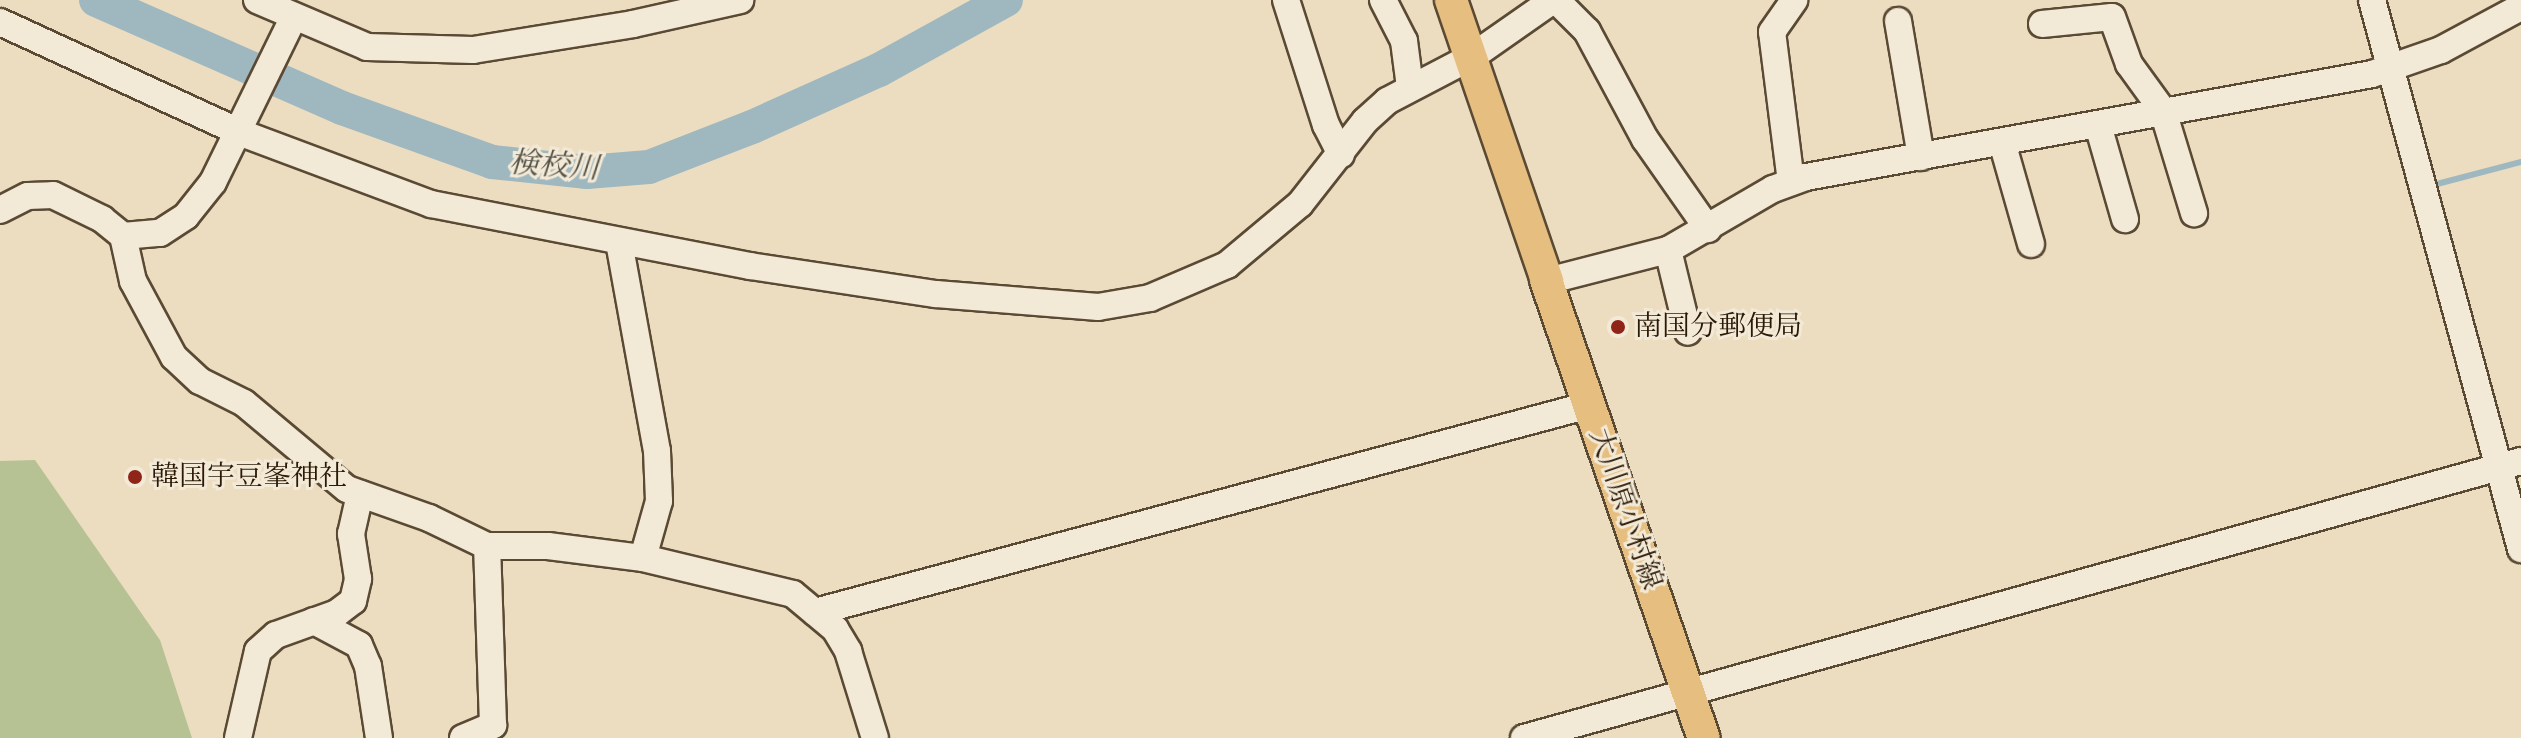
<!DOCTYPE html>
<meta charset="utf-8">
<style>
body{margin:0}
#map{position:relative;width:2521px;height:738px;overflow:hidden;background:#ecddc1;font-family:"Libre Bodoni","Noto Serif JP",serif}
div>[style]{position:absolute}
.green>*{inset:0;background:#b6c294}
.stream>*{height:6px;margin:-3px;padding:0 3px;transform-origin:3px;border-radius:3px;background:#9fb8bf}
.river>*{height:34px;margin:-17px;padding:0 17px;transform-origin:17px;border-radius:17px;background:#9fb8bf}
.roads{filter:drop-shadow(2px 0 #5a4a34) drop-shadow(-2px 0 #5a4a34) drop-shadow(0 2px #5a4a34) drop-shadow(0 -2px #5a4a34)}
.minor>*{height:26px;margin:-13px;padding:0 13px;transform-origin:13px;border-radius:13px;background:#f3e9d7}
.major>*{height:32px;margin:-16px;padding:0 16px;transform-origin:16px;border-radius:16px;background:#e6be80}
.dots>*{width:22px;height:22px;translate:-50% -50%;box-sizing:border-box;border:4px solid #f3e9d7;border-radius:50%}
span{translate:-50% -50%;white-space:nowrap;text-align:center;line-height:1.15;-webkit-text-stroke:6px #f3e9d7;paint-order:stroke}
.poi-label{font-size:28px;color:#2a1905}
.left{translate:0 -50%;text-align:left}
.street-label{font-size:28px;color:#2a1905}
.water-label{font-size:30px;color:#535146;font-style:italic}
</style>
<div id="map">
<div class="green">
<div style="clip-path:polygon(35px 460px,160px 640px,192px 738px,0 738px,0 461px)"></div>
</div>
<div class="stream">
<div style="left:2437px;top:184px;width:87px;rotate:-14.7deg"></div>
</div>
<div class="river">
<div style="left:96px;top:0;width:269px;rotate:23.7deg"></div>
<div style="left:342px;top:108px;width:159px;rotate:19.8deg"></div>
<div style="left:492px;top:162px;width:96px;rotate:6deg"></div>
<div style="left:587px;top:172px;width:62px;rotate:-4.6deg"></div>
<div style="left:649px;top:167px;width:110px;rotate:-21.2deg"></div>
<div style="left:752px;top:127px;width:139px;rotate:-24.2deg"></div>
<div style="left:879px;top:70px;width:145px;rotate:-28.9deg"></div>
</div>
<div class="roads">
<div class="minor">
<div style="left:257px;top:0;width:120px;rotate:23.1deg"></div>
<div style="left:367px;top:47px;width:106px;rotate:1.6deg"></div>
<div style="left:473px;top:50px;width:162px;rotate:-9.2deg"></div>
<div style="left:633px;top:24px;width:110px;rotate:-12.6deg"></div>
<div style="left:1286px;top:0;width:131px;rotate:72.3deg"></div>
<div style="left:1326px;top:125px;width:33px;rotate:63deg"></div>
<div style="left:1383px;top:0;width:46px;rotate:62.9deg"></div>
<div style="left:1404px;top:41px;width:46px;rotate:82.6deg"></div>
<div style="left:1556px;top:0;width:44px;rotate:45deg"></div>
<div style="left:1587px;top:31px;width:123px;rotate:61.8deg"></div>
<div style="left:1645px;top:139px;width:110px;rotate:55deg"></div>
<div style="left:2372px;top:0;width:569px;rotate:74.82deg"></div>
<div style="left:1898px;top:21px;width:138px;rotate:80.4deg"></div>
<div style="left:0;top:22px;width:265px;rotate:24.7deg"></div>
<div style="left:241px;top:133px;width:203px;rotate:20.5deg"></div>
<div style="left:431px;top:204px;width:325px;rotate:11deg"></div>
<div style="left:750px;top:266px;width:188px;rotate:8.6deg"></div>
<div style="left:936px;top:294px;width:163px;rotate:4.6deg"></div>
<div style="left:1098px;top:307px;width:53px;rotate:-9.8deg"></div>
<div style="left:1150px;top:298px;width:84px;rotate:-23.2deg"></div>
<div style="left:1227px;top:265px;width:95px;rotate:-39.9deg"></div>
<div style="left:1300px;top:204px;width:105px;rotate:-51.9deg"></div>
<div style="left:1365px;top:121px;width:30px;rotate:-42deg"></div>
<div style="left:1387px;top:101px;width:97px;rotate:-27.6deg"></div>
<div style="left:1473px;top:56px;width:98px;rotate:-35deg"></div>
<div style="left:2042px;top:24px;width:70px;rotate:-5.7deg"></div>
<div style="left:2112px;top:17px;width:50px;rotate:70.1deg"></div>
<div style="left:2129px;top:64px;width:58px;rotate:54.1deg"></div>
<div style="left:2163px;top:111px;width:107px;rotate:73.1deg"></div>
<div style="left:2098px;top:125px;width:98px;rotate:74deg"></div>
<div style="left:2002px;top:142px;width:106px;rotate:74.1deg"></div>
<div style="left:1791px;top:182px;width:151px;rotate:-97.2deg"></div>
<div style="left:1772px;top:32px;width:39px;rotate:-55deg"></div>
<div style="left:0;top:210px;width:31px;rotate:-27deg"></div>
<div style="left:28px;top:196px;width:25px;rotate:-2deg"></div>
<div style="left:53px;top:195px;width:55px;rotate:26.1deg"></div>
<div style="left:102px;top:219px;width:27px;rotate:39deg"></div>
<div style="left:123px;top:236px;width:46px;rotate:77.5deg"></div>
<div style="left:133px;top:281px;width:86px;rotate:61.7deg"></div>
<div style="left:174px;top:357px;width:35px;rotate:43deg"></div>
<div style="left:200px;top:381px;width:49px;rotate:26.6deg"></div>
<div style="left:244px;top:403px;width:134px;rotate:39.9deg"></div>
<div style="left:347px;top:489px;width:87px;rotate:19.5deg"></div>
<div style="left:429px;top:518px;width:64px;rotate:25.8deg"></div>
<div style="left:487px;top:546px;width:61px"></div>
<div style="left:548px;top:546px;width:96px;rotate:7.2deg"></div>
<div style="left:643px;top:558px;width:154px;rotate:13.5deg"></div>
<div style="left:793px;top:594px;width:55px;rotate:39.8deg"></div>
<div style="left:835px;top:629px;width:26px;rotate:59deg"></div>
<div style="left:848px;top:651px;width:91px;rotate:72.8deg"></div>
<div style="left:123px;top:236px;width:37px;rotate:-5deg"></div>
<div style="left:160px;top:233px;width:31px;rotate:-33deg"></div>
<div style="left:186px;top:216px;width:43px;rotate:-51.5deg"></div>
<div style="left:213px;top:182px;width:184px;rotate:-63.9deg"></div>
<div style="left:619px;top:242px;width:212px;rotate:79.7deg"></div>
<div style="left:657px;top:451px;width:50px;rotate:87.7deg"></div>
<div style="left:659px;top:501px;width:59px;rotate:105.7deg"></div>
<div style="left:1668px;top:250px;width:84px;rotate:76.3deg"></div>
<div style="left:1547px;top:281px;width:125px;rotate:-14.4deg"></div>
<div style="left:1668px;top:250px;width:121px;rotate:-30.2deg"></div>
<div style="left:1773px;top:189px;width:35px;rotate:-20deg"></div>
<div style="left:1806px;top:177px;width:575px;rotate:-10.31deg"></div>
<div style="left:2372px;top:74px;width:73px;rotate:-19.2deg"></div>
<div style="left:2441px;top:50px;width:91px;rotate:-28.3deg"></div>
<div style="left:815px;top:612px;width:801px;rotate:-14.97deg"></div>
<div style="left:314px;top:621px;width:51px;rotate:28.1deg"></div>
<div style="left:359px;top:645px;width:23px;rotate:67deg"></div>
<div style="left:368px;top:666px;width:73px;rotate:81.3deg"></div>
<div style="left:238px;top:738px;width:89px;rotate:-77.1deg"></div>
<div style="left:258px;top:651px;width:24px;rotate:-42deg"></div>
<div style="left:276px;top:635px;width:65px;rotate:-19.8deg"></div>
<div style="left:337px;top:613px;width:20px;rotate:-37deg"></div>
<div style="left:353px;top:601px;width:23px;rotate:-77deg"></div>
<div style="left:358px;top:579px;width:46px;rotate:-98.8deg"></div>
<div style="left:351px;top:534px;width:41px;rotate:-77.3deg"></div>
<div style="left:463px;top:738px;width:33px;rotate:-23deg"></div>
<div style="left:493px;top:725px;width:179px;rotate:-91.9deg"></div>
<div style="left:1524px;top:738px;width:1035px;rotate:-15.53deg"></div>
</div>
<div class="major">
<div style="left:1451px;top:0;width:297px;rotate:71.1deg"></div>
<div style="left:1546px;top:280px;width:484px;rotate:71deg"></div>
</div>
</div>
<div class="dots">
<div style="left:1618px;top:327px;background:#8f2418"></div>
<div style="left:135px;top:477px;background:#8f2418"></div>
</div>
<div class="poi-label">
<span class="left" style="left:1634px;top:327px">南国分郵便局</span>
<span class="left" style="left:151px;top:477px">韓国宇豆峯神社</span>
</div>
<div class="street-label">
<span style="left:1625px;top:509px;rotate:71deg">大川原小村線</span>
</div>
<div class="water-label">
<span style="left:554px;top:166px;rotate:4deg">検校川</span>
</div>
</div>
